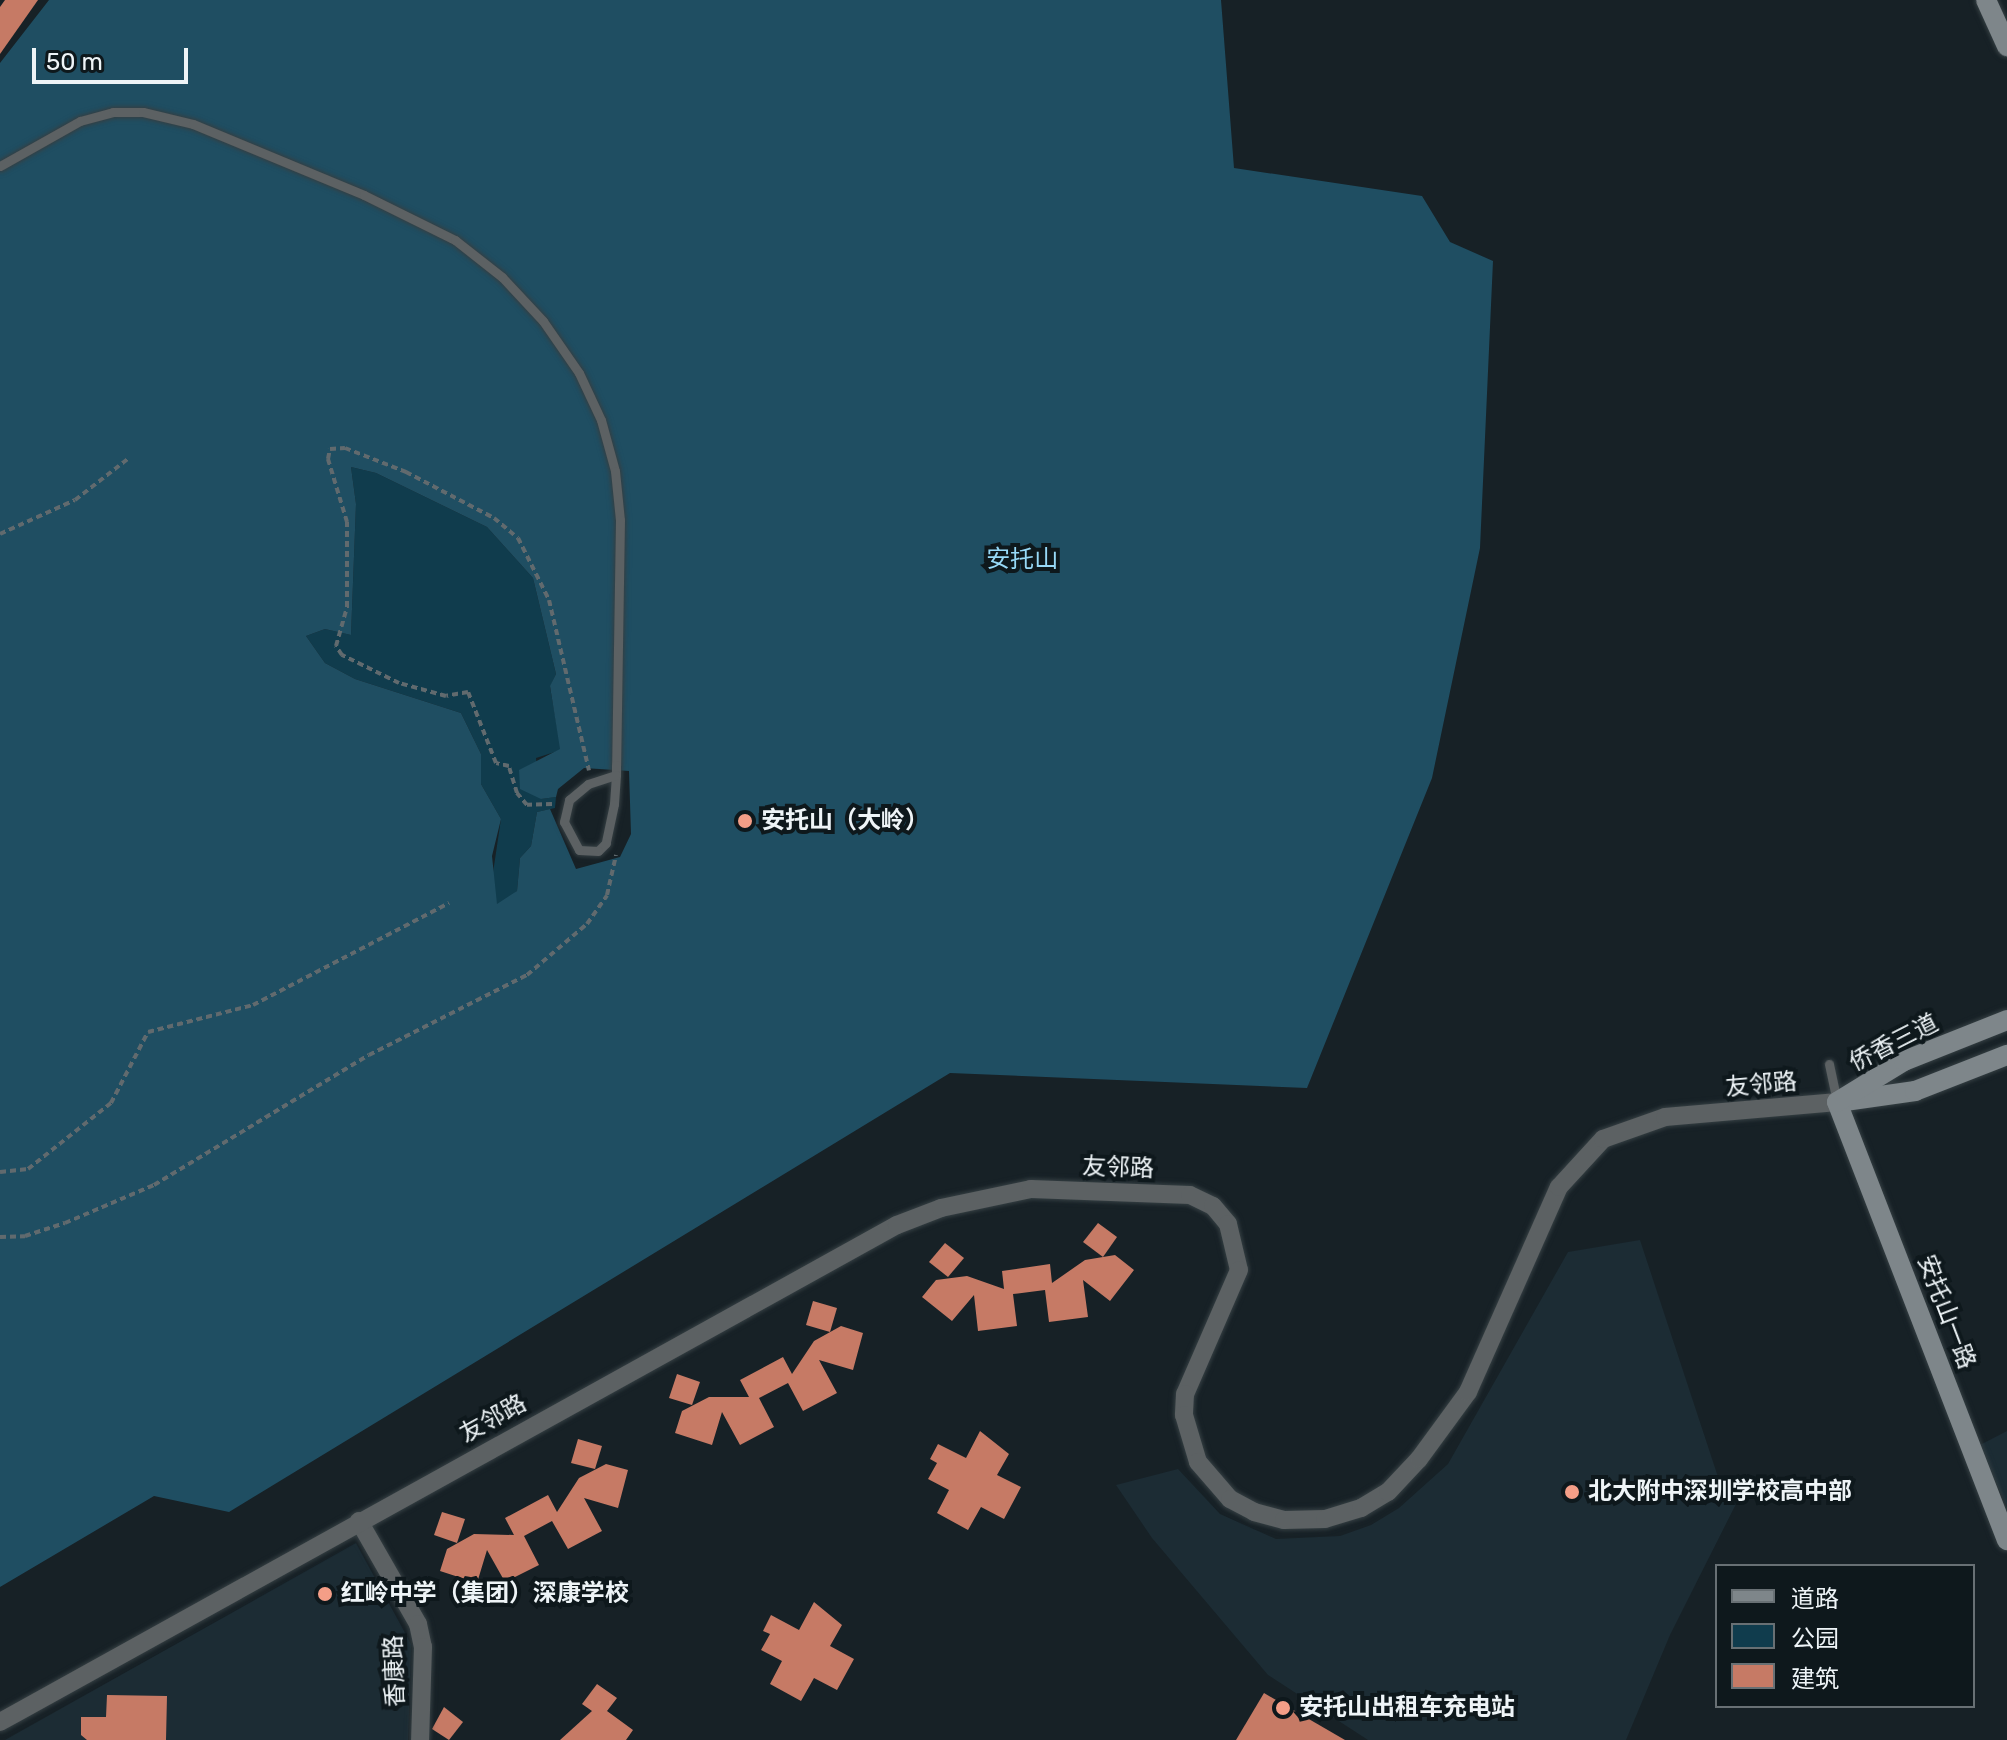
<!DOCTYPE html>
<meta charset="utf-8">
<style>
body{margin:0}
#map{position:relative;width:2007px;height:1740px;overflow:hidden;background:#172126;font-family:Rubik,"Noto Sans SC",sans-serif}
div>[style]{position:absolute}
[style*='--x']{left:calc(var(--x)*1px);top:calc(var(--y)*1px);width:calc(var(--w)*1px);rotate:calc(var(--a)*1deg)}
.built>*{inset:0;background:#1c2c34}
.green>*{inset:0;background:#103c4d}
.forest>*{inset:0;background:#1f4e62}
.building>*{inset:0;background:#c67a65}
.path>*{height:4px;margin-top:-2px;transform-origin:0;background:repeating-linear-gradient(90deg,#616a6e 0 6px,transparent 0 10px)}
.roads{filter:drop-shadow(0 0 2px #353f43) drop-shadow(0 0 2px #353f43)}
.lane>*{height:9px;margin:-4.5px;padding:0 4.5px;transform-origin:4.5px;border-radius:4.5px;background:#5c6163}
.street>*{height:18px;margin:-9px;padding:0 9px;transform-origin:9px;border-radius:9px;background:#5c6163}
.secondary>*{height:20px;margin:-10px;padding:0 10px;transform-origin:10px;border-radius:10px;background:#7e868a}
.dots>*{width:22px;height:22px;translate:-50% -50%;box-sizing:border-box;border:4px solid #0e181c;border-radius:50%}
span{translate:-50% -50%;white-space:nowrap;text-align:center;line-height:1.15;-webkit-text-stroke:8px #0e181c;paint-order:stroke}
.park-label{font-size:24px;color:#97d9f7}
.poi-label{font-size:24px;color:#eef4f7;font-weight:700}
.left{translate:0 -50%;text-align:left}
.street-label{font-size:24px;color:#eef4f7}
.legend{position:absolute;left:1715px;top:1564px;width:260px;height:144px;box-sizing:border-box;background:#0e181c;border:2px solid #687074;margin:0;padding:10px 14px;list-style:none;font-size:24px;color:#eef4f7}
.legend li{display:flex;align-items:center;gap:16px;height:40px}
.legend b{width:40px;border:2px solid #687074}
.scale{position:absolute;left:32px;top:48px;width:156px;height:36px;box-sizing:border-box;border:4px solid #eef4f7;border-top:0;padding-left:10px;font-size:24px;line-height:28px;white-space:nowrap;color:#eef4f7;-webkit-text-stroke:6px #0e181c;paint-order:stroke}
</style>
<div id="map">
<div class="built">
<div style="clip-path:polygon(1640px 1240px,1722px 1489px,1737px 1502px,1670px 1635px,1626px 1740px,1368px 1740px,1268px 1675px,1152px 1538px,1116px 1485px,1178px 1469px,1220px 1514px,1276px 1539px,1340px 1536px,1371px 1525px,1399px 1508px,1448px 1464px,1568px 1252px)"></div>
<div style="clip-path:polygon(2007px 1431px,2007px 1506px,1978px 1446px)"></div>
<div style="clip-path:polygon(356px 1543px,411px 1644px,408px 1740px,5px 1740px)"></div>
</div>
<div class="green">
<div style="clip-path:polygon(351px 467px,376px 473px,487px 527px,533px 578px,556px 674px,550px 687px,561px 750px,536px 758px,541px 799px,556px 797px,555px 808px,537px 812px,531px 846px,520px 858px,517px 891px,505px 903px,497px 905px,491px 886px,501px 819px,481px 784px,481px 754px,461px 713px,355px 679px,325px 663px,306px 636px,325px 629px,351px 635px,356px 504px)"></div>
</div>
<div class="forest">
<div style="clip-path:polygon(evenodd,49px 0,1221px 0,1234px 168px,1422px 196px,1450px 242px,1493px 261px,1480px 548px,1432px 778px,1307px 1088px,950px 1073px,229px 1512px,154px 1496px,0 1587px,0 63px,49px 0,351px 467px,376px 473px,487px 527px,533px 578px,556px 674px,550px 686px,560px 749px,519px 770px,520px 789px,541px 799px,556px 797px,558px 789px,584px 768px,629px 771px,631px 834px,620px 857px,576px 869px,550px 809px,537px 812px,531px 846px,520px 858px,517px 891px,497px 904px,492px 856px,501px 819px,481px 784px,481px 754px,461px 713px,355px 679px,325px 663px,306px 636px,325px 629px,351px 635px,356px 504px,351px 467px)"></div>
</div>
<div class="building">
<div style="clip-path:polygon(5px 0,38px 0,0 54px,0 7px)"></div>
<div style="clip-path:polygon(1098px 1223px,1117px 1237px,1103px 1257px,1083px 1242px)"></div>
<div style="clip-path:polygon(945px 1243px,964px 1258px,948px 1277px,929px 1262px)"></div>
<div style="clip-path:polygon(1115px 1255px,1134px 1270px,1110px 1301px,1083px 1280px,1088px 1317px,1049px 1322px,1045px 1290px,1013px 1294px,1017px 1326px,978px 1331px,974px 1295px,952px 1321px,922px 1297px,936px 1280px,967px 1276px,1004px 1289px,1002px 1271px,1050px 1264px,1052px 1283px,1085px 1260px)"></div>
<div style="clip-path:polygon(813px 1301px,837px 1308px,830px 1332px,806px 1325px)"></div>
<div style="clip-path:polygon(841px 1326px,863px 1333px,853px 1370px,819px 1360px,837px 1393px,803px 1411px,788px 1383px,759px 1398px,774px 1427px,740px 1445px,722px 1412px,712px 1445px,675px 1433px,682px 1411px,709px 1397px,749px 1397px,740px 1380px,783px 1357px,792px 1374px,814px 1341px)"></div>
<div style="clip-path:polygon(677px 1374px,700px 1382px,692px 1405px,669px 1398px)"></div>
<div style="clip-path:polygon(980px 1431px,1009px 1454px,997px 1475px,1021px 1487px,1004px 1519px,981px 1507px,968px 1530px,937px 1513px,949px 1490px,928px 1479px,937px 1463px,930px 1459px,938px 1444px,966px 1458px)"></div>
<div style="clip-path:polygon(578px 1439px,602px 1446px,595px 1469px,571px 1463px)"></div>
<div style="clip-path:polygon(606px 1464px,628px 1470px,618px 1508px,584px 1498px,602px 1531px,568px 1549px,552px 1521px,524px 1536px,539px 1565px,505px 1582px,487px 1550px,477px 1583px,440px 1571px,447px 1549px,474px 1534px,514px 1535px,505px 1518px,548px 1495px,557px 1512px,579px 1478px)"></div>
<div style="clip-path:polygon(442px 1512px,465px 1519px,457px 1543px,434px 1535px)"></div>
<div style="clip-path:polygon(814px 1602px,842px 1625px,830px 1646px,854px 1659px,837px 1690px,814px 1678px,801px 1701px,770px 1684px,782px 1661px,761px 1650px,770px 1634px,763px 1631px,771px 1615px,799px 1630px)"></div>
<div style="clip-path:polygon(597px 1684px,617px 1698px,607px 1711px,633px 1730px,626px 1740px,560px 1740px,592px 1711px,582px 1704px)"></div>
<div style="clip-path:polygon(1264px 1693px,1345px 1740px,1236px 1740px)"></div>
<div style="clip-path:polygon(107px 1695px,167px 1696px,166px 1740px,87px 1740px,81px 1735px,81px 1717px,106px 1717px)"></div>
<div style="clip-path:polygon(444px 1707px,463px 1722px,449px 1740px,432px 1729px)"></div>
</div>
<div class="path">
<div style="--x:0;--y:534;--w:82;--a:-24.4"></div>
<div style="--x:75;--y:500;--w:68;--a:-37.9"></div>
<div style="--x:552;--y:804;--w:25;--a:178"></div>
<div style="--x:527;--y:805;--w:16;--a:-130"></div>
<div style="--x:517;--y:793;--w:28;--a:-107"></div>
<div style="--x:509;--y:766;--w:13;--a:-167"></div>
<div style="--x:496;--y:763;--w:76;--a:-111.5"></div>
<div style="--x:468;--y:692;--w:22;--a:170"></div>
<div style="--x:446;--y:696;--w:49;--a:-164.5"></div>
<div style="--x:399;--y:683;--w:64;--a:-153.8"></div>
<div style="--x:342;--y:655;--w:11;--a:-124"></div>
<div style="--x:336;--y:646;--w:41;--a:-74.2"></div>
<div style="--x:347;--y:607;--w:85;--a:-90"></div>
<div style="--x:347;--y:522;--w:66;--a:-106.8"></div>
<div style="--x:328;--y:459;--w:10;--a:-79"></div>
<div style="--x:330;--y:449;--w:15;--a:-4"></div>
<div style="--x:345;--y:448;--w:66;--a:21.5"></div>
<div style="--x:406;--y:472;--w:99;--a:27.6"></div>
<div style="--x:494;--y:518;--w:31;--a:40"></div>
<div style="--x:518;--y:538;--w:69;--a:63.4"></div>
<div style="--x:549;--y:600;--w:175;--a:76.8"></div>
<div style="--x:0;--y:1172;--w:28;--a:-6"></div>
<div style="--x:28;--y:1169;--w:106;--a:-38.5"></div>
<div style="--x:111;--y:1103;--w:80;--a:-62.5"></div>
<div style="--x:148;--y:1032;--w:108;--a:-14.4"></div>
<div style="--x:253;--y:1005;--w:221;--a:-27.5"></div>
<div style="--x:0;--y:1237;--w:25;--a:-2"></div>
<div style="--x:25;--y:1236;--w:42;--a:-18"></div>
<div style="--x:65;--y:1223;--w:97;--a:-23.1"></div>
<div style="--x:154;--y:1185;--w:251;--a:-31.2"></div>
<div style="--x:369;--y:1055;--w:177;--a:-26.9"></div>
<div style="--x:527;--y:975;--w:79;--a:-40.4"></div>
<div style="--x:587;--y:924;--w:35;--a:-55"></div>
<div style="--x:607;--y:895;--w:41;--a:-77.3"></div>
</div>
<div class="roads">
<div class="lane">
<div style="--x:0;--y:166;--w:92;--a:-29.4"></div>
<div style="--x:80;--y:121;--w:34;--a:-15"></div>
<div style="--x:113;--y:112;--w:30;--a:0"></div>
<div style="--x:143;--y:112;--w:51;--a:13.5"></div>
<div style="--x:193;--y:124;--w:185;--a:22.5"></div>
<div style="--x:364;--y:195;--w:102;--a:26.3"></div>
<div style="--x:455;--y:240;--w:60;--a:38.2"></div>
<div style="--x:502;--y:277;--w:60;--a:47"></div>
<div style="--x:543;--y:321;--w:63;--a:55.3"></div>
<div style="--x:579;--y:373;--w:52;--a:64.9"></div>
<div style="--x:601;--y:420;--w:53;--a:74.6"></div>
<div style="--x:615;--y:471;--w:49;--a:84.2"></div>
<div style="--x:620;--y:520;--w:245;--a:90.9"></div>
<div style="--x:616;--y:765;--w:10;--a:90"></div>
<div style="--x:616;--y:775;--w:29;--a:94"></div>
<div style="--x:614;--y:804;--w:40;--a:102"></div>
<div style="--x:606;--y:843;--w:11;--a:135"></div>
<div style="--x:598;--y:851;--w:19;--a:-177"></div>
<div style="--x:579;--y:850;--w:32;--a:-118"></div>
<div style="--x:564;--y:822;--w:23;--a:-77"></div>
<div style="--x:569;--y:800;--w:25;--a:-40"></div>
<div style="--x:588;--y:784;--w:29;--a:-18"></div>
<div style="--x:1829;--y:1064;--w:39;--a:78"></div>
</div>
<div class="street">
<div style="--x:359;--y:1521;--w:119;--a:60.2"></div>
<div style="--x:418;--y:1624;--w:24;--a:78"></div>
<div style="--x:423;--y:1647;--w:93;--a:91.8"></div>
<div style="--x:0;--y:1722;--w:1025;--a:-28.99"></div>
<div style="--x:897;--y:1225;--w:47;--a:-21.1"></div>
<div style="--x:941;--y:1208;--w:92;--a:-11.9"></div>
<div style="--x:1031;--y:1189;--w:159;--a:2.2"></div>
<div style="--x:1190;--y:1195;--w:25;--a:26"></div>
<div style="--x:1213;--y:1206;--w:23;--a:50"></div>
<div style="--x:1228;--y:1224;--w:47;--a:76.6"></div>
<div style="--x:1239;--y:1270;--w:135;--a:113.5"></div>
<div style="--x:1185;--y:1394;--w:21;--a:93"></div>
<div style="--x:1184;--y:1415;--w:49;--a:73.4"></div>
<div style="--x:1198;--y:1462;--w:49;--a:49.1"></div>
<div style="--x:1230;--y:1499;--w:27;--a:28"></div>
<div style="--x:1254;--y:1512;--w:31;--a:15"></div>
<div style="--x:1284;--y:1520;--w:41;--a:-1.4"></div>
<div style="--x:1325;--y:1519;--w:38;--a:-17"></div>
<div style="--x:1361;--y:1508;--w:31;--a:-31"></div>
<div style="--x:1388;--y:1492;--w:45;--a:-46.8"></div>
<div style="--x:1419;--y:1459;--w:83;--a:-53.8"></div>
<div style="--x:1468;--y:1392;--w:224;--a:-66.1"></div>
<div style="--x:1559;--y:1187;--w:65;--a:-47.5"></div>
<div style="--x:1603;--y:1139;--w:66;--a:-19.5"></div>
<div style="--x:1665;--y:1117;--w:173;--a:-5"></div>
</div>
<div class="secondary">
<div style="--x:1986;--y:0;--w:51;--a:65.5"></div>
<div style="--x:1845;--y:1101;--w:71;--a:-8.1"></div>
<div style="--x:1915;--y:1091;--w:99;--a:-21.4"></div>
<div style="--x:1837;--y:1102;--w:470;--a:68.8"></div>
<div style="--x:1837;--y:1102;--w:79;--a:-31.5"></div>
<div style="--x:1904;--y:1061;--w:111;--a:-21.7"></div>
</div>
</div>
<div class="dots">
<div style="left:745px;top:821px;background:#f49e87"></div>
<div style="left:1572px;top:1492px;background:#f49e87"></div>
<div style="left:325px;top:1594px;background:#f49e87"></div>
<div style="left:1283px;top:1708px;background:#f49e87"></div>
</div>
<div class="park-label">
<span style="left:1022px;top:560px">安托山</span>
</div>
<div class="poi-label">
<span class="left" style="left:761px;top:821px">安托山（大岭）</span>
<span class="left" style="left:1588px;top:1492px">北大附中深圳学校高中部</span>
<span class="left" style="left:341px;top:1594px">红岭中学（集团）深康学校</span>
<span class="left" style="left:1299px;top:1708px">安托山出租车充电站</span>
</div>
<div class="street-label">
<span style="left:1894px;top:1043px;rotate:-27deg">侨香三道</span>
<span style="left:1761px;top:1085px;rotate:-5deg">友邻路</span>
<span style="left:1118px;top:1168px;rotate:2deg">友邻路</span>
<span style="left:1946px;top:1312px;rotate:69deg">安托山一路</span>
<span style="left:493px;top:1419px;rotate:-29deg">友邻路</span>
<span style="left:395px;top:1671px;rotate:-92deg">香康路</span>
</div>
<ul class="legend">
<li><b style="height:10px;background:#7e868a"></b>道路</li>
<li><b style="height:22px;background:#103c4d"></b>公园</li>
<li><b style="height:22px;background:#c67a65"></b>建筑</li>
</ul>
<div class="scale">50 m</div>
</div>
